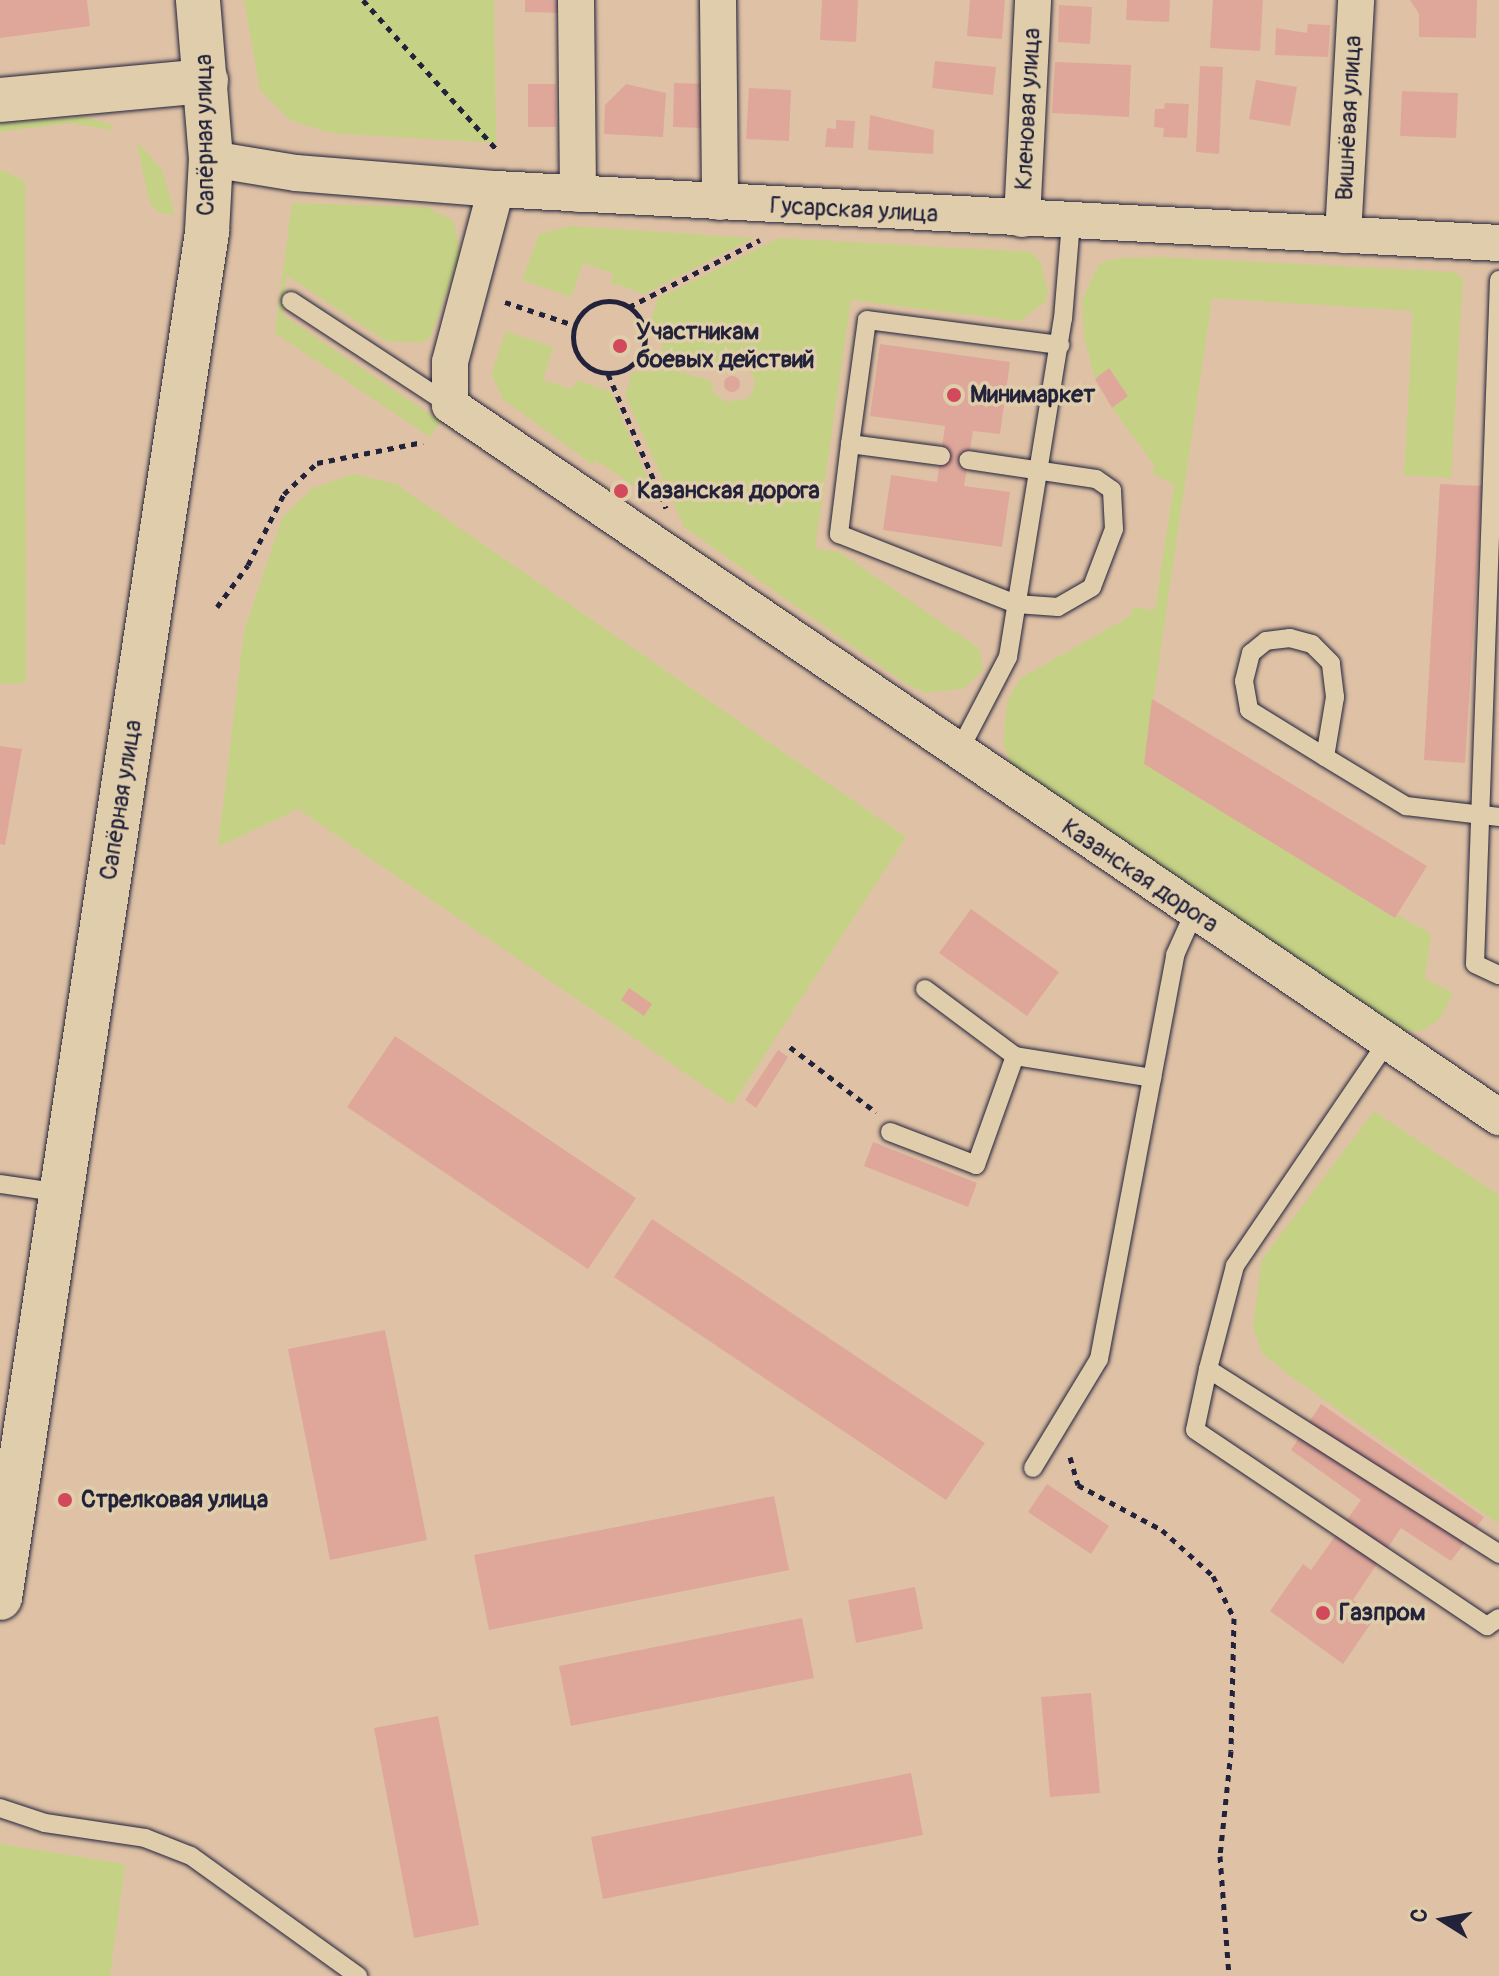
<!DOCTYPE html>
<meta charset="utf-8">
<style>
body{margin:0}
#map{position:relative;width:1499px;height:1976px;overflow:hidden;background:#dfc2a6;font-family:Pangolin,sans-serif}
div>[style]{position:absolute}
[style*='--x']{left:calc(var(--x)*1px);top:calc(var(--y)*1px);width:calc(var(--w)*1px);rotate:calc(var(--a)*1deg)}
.green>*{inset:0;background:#c5d185}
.building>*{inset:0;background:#dfa79a}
.round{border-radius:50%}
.path>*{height:5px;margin-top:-2.5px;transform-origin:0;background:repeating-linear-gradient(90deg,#22223b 0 6px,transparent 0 12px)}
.path>.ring{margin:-2.5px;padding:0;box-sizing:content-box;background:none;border:5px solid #22223b;border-radius:50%}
.roads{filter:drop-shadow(0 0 2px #22223b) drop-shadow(0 0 2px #22223b)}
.service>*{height:18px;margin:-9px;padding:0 9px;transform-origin:9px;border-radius:9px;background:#dfcdab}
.minor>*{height:36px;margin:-18px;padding:0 18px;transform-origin:18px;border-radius:18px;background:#dfcdab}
.tertiary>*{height:44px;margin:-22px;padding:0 22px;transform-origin:22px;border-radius:22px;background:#dfcdab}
.dots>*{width:22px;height:22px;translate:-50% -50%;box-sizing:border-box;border:4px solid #dfcdab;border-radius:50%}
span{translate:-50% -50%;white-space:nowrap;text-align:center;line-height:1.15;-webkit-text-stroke:7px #dfcdab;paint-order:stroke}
.street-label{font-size:24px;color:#22223b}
.poi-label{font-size:24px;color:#22223b;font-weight:700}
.left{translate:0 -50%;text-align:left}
.north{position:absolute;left:1403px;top:1880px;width:80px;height:80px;-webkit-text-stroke:6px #dfcdab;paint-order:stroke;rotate:281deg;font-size:22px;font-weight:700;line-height:32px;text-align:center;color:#22223b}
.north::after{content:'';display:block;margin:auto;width:28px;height:36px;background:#22223b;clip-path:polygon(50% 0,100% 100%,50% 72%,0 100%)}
</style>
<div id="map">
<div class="green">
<div style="clip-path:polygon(244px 0,494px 0,496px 143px,330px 133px,290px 120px,260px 90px)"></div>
<div style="clip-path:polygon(85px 117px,113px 125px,110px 130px,70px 123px,0 132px,0 123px)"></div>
<div style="clip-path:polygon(136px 140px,162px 170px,175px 215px,159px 213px,150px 204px)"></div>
<div style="clip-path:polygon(0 169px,25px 181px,26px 683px,0 684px)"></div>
<div style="clip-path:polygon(292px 203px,426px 207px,454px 221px,460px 254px,431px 336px,422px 343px,386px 341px,286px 275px,283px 315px,440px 421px,430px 437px,275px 333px)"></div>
<div style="clip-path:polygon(569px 226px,754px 238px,644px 294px,610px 282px,613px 273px,583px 263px,571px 297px,522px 280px,539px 234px)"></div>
<div style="clip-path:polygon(780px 238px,1032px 252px,1041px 264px,1048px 291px,1045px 302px,1019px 321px,851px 300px,815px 548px,840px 552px,980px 649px,983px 670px,963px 689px,926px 693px,906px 684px,684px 527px,625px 395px,632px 372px,650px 372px,660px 366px,711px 381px,714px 393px,726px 402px,749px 398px,756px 384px,748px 364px,726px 360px,714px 370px,663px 355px,662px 342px,649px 327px,658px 298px)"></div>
<div style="clip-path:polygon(1161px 257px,1453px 272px,1463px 278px,1451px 478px,1404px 475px,1413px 311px,1212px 298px,1144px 764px,1395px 918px,1398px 915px,1431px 934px,1425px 979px,1453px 993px,1439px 1020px,1421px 1031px,1400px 1031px,1013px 769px,1003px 744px,1007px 701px,1021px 678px,1132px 615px,1132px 607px,1155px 610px,1174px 485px,1153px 474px,1154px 465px,1112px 408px,1128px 396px,1110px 369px,1095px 379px,1084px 337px,1082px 300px,1099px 264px,1118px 258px)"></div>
<div style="clip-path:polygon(506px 331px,553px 347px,543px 380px,572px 389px,576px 380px,611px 392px,657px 502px,596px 460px,593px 465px,503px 399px,491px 374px)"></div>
<div style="clip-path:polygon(354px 474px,396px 484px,906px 837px,732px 1105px,298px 809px,218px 847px,244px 631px,283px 516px,313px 488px)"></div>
<div style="clip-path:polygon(1374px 1111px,1499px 1195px,1499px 1524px,1292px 1377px,1263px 1354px,1253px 1328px,1261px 1261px)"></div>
<div style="clip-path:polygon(0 1844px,125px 1864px,110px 1976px,0 1976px)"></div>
</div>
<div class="building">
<div style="clip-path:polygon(0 0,87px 0,90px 26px,0 38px)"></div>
<div style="clip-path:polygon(525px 0,568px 0,568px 13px,525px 12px)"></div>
<div style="clip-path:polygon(822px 0,858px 0,856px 42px,820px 40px)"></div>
<div style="clip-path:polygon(970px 0,1005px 0,1002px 39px,967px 36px)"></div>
<div style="clip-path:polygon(1127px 0,1170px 0,1169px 22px,1126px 20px)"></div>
<div style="clip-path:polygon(1213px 0,1263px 0,1260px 51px,1210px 48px)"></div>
<div style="clip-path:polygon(1410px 0,1477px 0,1476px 38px,1419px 37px,1419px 14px)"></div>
<div style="clip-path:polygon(1059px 5px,1092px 7px,1090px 44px,1058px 42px)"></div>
<div style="clip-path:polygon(1308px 24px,1330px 25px,1328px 57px,1275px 55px,1276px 28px,1307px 33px)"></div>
<div style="clip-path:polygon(935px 61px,996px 67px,993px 95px,932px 88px)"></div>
<div style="clip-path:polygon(1055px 62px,1131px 65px,1129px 117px,1052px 113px)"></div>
<div style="clip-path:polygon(1200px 66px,1223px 67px,1219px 154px,1196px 152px)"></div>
<div style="clip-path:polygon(1256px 80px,1297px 87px,1290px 126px,1249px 119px)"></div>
<div style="clip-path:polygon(674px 83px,707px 84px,705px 128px,673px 127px)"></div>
<div style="clip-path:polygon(528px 84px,556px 84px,556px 127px,528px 127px)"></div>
<div style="clip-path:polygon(626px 84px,666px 93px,663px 137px,604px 134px,605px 105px)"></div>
<div style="clip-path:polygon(749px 88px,791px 90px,789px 141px,746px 139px)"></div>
<div style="clip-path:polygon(1402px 91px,1458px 93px,1456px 138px,1400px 136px)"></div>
<div style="clip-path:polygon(1165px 103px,1189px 104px,1187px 138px,1163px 137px,1164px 128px,1154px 127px,1155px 109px,1164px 109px)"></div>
<div style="clip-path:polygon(870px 115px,934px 130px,933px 154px,868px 150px)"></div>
<div style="clip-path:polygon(836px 120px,855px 121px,853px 148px,825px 147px,827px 128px,836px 129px)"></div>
<div style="clip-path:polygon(880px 344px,1010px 362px,1000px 434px,973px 431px,964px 486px,1010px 492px,1002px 547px,883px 530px,891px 475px,937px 482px,945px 426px,870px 416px)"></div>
<div style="clip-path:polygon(1109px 368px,1128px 396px,1112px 408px,1095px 379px)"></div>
<div class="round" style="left:724px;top:376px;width:16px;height:16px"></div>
<div style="clip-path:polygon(1440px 484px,1482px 486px,1465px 763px,1424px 760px)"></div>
<div style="clip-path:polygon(1152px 699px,1427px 866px,1395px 918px,1144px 764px)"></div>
<div style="clip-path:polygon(0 746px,22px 749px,5px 845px,0 844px)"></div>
<div style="clip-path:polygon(971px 909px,1059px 972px,1027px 1016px,939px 953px)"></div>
<div style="clip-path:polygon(629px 988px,652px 1004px,644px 1016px,621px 1000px)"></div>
<div style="clip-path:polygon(395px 1036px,636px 1198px,588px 1269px,347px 1107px)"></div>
<div style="clip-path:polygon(778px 1050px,788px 1057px,756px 1108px,745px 1100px)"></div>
<div style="clip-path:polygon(873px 1142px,977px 1183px,968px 1207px,864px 1166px)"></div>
<div style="clip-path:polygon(652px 1219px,985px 1443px,946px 1500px,614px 1277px)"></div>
<div style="clip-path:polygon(385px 1330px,427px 1540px,330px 1560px,288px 1349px)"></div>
<div style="clip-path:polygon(1321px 1404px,1484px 1517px,1451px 1561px,1401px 1528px,1353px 1600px,1376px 1616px,1343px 1664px,1270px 1611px,1303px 1564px,1311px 1570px,1361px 1500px,1291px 1450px)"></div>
<div style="clip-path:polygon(1047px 1484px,1109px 1526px,1091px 1554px,1028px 1512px)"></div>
<div style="clip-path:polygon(774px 1496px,789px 1570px,489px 1630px,474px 1555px)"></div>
<div style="clip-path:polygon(915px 1587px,923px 1629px,856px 1643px,848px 1600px)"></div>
<div style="clip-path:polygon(802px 1618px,814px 1678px,571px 1726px,559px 1666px)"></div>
<div style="clip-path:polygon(1091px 1693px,1100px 1793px,1050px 1797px,1041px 1697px)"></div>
<div style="clip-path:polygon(438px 1716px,479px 1925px,414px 1938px,374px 1728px)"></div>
<div style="clip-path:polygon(911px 1773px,923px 1835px,603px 1899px,591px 1837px)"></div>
</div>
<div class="path">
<div style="--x:363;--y:0;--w:201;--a:48.2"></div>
<div class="ring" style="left:573px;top:301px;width:67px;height:67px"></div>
<div style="--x:505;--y:302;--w:73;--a:18.4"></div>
<div style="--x:629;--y:307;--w:147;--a:-27.1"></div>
<div style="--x:608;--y:374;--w:146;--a:66.6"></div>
<div style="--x:217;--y:607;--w:52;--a:-53.6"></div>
<div style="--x:248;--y:565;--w:80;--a:-63.1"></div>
<div style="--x:284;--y:494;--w:45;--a:-43.2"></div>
<div style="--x:317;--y:463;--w:108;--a:-11.2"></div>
<div style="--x:790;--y:1047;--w:108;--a:37.1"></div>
<div style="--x:1070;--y:1457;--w:29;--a:74"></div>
<div style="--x:1078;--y:1485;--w:95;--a:28.2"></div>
<div style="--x:1162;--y:1530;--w:69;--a:42"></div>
<div style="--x:1213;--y:1576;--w:47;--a:63.4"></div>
<div style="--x:1234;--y:1618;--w:133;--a:91.3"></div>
<div style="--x:1231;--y:1751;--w:106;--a:96"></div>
<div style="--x:1220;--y:1856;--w:120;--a:85.7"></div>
</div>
<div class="roads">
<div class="service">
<div style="--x:1499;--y:280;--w:684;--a:92.01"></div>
<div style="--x:1475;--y:964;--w:26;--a:25"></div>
<div style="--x:291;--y:301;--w:190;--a:33.2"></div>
<div style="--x:850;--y:444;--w:125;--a:-82.2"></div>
<div style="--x:867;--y:320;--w:195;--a:7.4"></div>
<div style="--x:941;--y:456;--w:92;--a:-172.5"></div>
<div style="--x:850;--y:444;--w:91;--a:97"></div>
<div style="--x:839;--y:534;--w:190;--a:21.6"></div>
<div style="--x:1016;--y:604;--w:42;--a:4.1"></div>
<div style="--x:1058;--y:607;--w:39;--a:-30"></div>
<div style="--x:1092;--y:587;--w:62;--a:-69.2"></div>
<div style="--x:1114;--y:529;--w:39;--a:-93"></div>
<div style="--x:1112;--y:490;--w:19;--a:-145"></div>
<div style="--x:1096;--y:479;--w:129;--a:-171.6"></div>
<div style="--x:958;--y:753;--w:108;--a:-62.5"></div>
<div style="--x:1008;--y:657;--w:342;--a:-80.8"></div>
<div style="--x:1063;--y:319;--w:98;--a:-85.3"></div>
<div style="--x:1325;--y:757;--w:61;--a:-80.5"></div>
<div style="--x:1335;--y:697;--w:34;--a:-97"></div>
<div style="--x:1331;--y:663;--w:27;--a:-135"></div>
<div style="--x:1312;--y:644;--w:23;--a:-165"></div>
<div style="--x:1290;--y:638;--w:24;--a:173"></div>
<div style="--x:1266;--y:641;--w:19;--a:141"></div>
<div style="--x:1251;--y:653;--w:29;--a:104"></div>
<div style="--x:1244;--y:681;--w:29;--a:80"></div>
<div style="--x:1249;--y:710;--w:89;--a:31.7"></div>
<div style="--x:1325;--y:757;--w:95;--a:31.2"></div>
<div style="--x:1406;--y:806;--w:94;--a:6.7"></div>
<div style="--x:925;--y:989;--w:112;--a:36.7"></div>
<div style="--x:1015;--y:1056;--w:139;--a:9.1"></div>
<div style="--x:1387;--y:1042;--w:271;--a:124.2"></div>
<div style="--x:1235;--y:1266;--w:106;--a:104.7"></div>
<div style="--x:1208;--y:1369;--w:345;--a:32.4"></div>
<div style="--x:890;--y:1132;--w:92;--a:21"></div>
<div style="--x:976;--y:1165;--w:116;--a:-70.3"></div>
<div style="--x:0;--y:1184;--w:63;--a:8.3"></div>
<div style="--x:1208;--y:1369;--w:62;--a:102"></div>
<div style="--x:1195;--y:1430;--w:352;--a:33.9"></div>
<div style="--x:1487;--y:1626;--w:14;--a:-34"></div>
<div style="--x:1033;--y:1468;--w:127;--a:-58.8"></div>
<div style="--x:1099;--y:1359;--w:411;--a:-79.3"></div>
<div style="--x:1175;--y:955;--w:46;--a:-65.7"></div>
<div style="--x:0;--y:1808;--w:47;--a:18.4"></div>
<div style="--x:45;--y:1823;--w:101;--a:8.5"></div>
<div style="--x:145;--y:1838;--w:49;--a:21.4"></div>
<div style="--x:191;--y:1856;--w:206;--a:35.7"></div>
</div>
<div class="minor">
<div style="--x:576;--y:0;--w:194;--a:89.4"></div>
<div style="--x:718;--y:0;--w:202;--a:89.4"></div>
<div style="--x:211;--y:159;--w:86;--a:9.4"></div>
<div style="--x:296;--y:173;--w:201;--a:4.6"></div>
<div style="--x:496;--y:189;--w:1004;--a:3.08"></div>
<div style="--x:496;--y:189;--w:179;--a:104.9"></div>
<div style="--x:450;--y:362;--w:43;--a:90"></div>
<div style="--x:450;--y:405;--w:1268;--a:34.17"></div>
<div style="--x:1022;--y:219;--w:219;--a:-87.1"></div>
<div style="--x:1343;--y:235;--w:235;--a:-86.8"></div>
</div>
<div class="tertiary">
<div style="--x:0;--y:100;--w:207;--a:-5.3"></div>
<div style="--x:0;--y:1598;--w:1382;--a:-81.38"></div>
<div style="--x:207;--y:232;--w:73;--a:-86.9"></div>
<div style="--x:211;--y:159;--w:160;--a:-94.7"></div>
</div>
</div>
<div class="dots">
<div style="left:620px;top:346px;background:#d1495b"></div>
<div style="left:954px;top:395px;background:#d1495b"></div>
<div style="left:621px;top:491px;background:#d1495b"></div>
<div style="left:65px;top:1500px;background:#d1495b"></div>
<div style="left:1323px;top:1613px;background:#d1495b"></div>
</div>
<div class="street-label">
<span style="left:1028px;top:109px;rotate:-87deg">Кленовая улица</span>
<span style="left:1349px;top:118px;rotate:-87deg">Вишнёвая улица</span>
<span style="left:205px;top:135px;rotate:-91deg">Сапёрная улица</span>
<span style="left:854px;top:210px;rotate:3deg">Гусарская улица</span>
<span style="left:121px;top:800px;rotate:-81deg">Сапёрная улица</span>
<span style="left:1140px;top:876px;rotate:34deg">Казанская дорога</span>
</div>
<div class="poi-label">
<span class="left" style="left:636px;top:346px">Участникам<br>боевых действий</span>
<span class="left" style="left:970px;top:395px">Минимаркет</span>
<span class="left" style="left:637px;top:491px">Казанская дорога</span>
<span class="left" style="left:81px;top:1500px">Стрелковая улица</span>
<span class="left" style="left:1339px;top:1613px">Газпром</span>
</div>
<div class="north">С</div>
</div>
